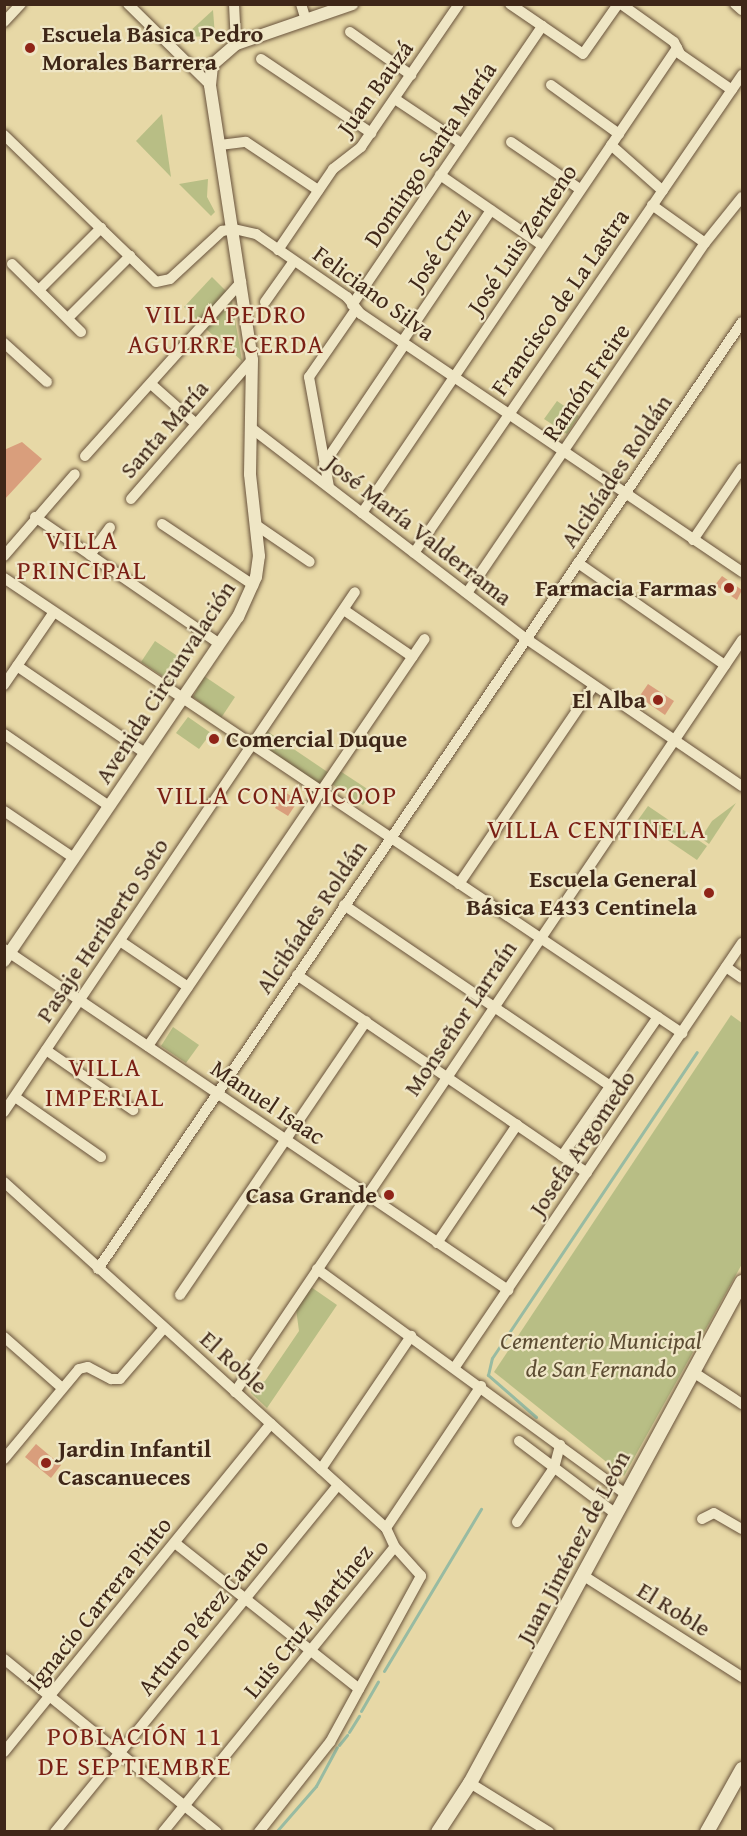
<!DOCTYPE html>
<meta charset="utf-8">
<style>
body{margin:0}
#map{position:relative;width:747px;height:1836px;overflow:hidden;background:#e7d8a6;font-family:"Gentium Book Plus",serif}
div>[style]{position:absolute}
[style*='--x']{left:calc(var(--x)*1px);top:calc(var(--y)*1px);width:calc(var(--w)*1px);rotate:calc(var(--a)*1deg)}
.green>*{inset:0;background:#b8be85}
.stream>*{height:3px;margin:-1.5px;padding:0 1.5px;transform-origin:1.5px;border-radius:1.5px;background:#98bba2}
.building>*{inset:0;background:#d99e7c}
.roads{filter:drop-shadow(0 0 2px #69533c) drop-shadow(0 0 2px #69533c)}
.minor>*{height:10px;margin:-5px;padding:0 5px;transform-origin:5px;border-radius:5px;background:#efe6c5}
.tertiary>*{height:12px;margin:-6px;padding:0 6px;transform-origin:6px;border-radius:6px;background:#efe6c5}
.secondary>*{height:14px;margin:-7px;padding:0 7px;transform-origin:7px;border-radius:7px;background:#efe6c5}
.dots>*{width:16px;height:16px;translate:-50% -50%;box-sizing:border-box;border:3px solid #efe6c5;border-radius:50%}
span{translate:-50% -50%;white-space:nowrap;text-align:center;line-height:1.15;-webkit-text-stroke:4.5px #efe6c5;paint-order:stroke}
.poi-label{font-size:24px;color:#3f2718;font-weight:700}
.left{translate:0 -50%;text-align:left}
.right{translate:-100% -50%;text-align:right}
.street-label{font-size:24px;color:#3f2718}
.park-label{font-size:24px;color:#5d4d33;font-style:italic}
.neighbourhood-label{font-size:26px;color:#7a1f14;letter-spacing:1.5px}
.frame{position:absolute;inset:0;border:6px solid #3f2718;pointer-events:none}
</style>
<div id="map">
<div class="green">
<div style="clip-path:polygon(213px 10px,215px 36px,184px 37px,188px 33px)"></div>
<div style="clip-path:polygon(162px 114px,171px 177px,136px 141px)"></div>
<div style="clip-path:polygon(208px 179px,207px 197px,215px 212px,211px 216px,179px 184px)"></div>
<div style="clip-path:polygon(212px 277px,227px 292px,199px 322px,184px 307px)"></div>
<div style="clip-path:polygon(232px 301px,242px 361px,206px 329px)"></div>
<div style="clip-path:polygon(557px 401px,579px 416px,567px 434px,544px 419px)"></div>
<div style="clip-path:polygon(155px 641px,188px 663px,174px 684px,141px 662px)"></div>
<div style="clip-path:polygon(204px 676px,235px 697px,221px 718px,193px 697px)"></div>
<div style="clip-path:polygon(188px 717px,211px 733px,199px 749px,176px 733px)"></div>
<div style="clip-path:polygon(267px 731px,329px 773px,323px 781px,317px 784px,262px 747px)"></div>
<div style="clip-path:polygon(340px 771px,372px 792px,363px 805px,332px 784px)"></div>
<div style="clip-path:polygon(736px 803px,709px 844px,701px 838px,712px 821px)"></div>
<div style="clip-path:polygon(648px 806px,707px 846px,697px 860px,638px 820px)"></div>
<div style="clip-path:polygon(731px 1015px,742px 1023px,742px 1264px,624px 1476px,494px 1372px)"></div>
<div style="clip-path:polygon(173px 1027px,199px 1045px,186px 1063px,161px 1046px)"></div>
<div style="clip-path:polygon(311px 1287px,337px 1305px,267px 1408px,251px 1393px,252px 1385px,265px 1381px,299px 1331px,296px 1309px)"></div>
</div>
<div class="stream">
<div style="--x:536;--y:1417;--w:64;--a:-138.8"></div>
<div style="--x:488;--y:1375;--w:17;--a:-77"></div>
<div style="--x:492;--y:1358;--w:368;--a:-56.2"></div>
<div style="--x:384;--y:1671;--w:189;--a:-59.1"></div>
<div style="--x:361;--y:1711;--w:34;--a:-60"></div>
<div style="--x:349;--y:1732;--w:19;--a:-58"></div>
<div style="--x:339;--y:1745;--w:13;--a:-51"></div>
<div style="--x:276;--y:1832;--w:61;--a:-49"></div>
<div style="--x:316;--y:1786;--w:44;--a:-61.7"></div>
</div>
<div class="building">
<div style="clip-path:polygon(22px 442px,42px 459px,4px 500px,4px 450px)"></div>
<div style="clip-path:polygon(722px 576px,742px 590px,737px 600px,715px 585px)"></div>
<div style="clip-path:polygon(648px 684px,674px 701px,665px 715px,639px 697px)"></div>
<div style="clip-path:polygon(285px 792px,298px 801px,288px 816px,275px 808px)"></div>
<div style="clip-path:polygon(36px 1444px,61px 1465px,51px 1478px,25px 1457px)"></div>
</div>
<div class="roads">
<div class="minor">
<div style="--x:128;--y:4;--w:115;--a:44.6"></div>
<div style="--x:234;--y:4;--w:40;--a:87.1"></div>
<div style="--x:301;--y:4;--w:17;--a:73"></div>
<div style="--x:510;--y:4;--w:88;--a:34.4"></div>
<div style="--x:583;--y:54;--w:61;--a:-55"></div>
<div style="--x:621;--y:4;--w:65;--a:35.6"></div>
<div style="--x:674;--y:42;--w:13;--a:63"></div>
<div style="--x:680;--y:54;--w:63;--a:34.7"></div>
<div style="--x:735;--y:4;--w:9;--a:41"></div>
<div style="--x:4;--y:22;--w:25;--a:-47"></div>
<div style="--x:350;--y:32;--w:75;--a:35.2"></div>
<div style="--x:261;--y:59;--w:133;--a:33.9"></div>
<div style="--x:551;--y:85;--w:84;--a:35.8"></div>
<div style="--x:395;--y:99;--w:79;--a:33.7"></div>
<div style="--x:4;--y:135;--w:211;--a:44"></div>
<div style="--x:156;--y:282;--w:14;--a:-12"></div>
<div style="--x:170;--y:279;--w:71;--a:-42.7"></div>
<div style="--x:222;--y:231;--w:12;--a:-9"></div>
<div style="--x:234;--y:229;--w:23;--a:13"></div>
<div style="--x:256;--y:234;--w:111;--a:34.7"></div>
<div style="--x:347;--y:297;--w:22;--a:51"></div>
<div style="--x:361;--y:314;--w:460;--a:34.1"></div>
<div style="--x:511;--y:142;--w:83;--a:34.3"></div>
<div style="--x:220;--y:145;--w:26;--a:-7"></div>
<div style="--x:246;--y:142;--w:87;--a:33.7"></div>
<div style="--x:611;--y:145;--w:69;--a:41.5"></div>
<div style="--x:440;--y:175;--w:124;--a:34.5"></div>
<div style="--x:652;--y:205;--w:65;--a:35.6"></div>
<div style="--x:278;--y:250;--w:98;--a:-55.8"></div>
<div style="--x:333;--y:169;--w:36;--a:-38"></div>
<div style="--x:361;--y:147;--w:173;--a:-55.6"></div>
<div style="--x:12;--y:264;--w:97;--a:44.6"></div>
<div style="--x:39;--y:290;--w:88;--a:-45"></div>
<div style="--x:265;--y:302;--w:50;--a:-54.7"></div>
<div style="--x:352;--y:305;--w:338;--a:-55.7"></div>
<div style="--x:68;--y:318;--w:88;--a:-45"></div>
<div style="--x:402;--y:342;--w:159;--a:-56"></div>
<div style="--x:4;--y:343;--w:58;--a:42.2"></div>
<div style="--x:151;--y:384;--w:60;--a:41.6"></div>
<div style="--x:250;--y:427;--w:347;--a:37.5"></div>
<div style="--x:525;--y:638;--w:263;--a:34.3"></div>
<div style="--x:85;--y:456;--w:234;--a:-48.1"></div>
<div style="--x:324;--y:464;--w:145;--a:-56"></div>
<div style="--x:329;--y:487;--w:112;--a:-100.3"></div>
<div style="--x:309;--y:377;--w:83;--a:-55.3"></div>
<div style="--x:131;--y:499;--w:184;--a:-49"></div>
<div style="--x:362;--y:513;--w:562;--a:-55.89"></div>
<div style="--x:35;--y:517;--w:224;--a:34.5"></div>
<div style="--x:162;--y:524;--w:110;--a:33.8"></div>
<div style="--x:256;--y:525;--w:65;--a:34.4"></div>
<div style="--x:693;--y:540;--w:87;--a:-55.8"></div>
<div style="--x:414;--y:553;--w:580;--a:-55.54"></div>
<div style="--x:90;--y:555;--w:34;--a:-54"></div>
<div style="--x:4;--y:556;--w:108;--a:-49.1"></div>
<div style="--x:578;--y:563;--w:179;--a:34.8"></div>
<div style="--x:4;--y:578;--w:817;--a:33.87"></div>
<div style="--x:467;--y:593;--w:423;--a:-55.8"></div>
<div style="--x:705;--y:243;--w:59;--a:-51.2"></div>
<div style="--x:344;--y:610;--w:83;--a:34.3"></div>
<div style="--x:17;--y:666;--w:155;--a:34.2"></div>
<div style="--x:4;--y:685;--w:88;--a:-55.6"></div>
<div style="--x:4;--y:734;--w:127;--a:34.4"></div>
<div style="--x:4;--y:811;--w:84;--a:33.9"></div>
<div style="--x:459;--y:884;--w:240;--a:-55.8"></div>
<div style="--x:344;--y:905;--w:322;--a:34.2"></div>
<div style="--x:120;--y:941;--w:82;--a:34.1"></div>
<div style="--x:4;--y:949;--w:609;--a:34.08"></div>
<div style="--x:726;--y:967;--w:19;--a:35"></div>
<div style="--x:297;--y:975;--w:351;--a:34.3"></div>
<div style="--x:148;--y:1046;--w:492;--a:-55.8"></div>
<div style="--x:46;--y:1050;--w:106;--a:34.6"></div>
<div style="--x:15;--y:1097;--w:105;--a:34.9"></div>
<div style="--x:4;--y:1112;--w:627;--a:-55.98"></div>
<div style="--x:562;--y:1156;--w:169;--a:-55.4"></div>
<div style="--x:4;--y:1182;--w:515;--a:42.17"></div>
<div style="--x:386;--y:1528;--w:21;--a:65"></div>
<div style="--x:395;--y:1547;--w:39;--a:48"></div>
<div style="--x:421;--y:1576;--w:189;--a:118.7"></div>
<div style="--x:330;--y:1742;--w:115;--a:128.3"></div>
<div style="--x:437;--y:1243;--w:143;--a:-55.9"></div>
<div style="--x:98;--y:1269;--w:1145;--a:-55.78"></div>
<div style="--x:317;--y:1269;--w:384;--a:36.1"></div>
<div style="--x:180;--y:1295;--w:331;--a:-55.8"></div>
<div style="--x:4;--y:1337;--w:77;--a:41.3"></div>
<div style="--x:455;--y:1367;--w:512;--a:-55.91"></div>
<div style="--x:693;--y:1372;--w:59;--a:33.1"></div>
<div style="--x:235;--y:1392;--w:907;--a:-56.01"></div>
<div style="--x:519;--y:1441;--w:121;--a:37"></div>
<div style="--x:4;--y:1459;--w:117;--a:-50.2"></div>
<div style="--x:79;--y:1369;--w:9;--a:-13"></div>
<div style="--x:88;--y:1367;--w:26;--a:28"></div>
<div style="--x:111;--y:1379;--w:9;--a:0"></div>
<div style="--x:120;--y:1379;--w:67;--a:-49.2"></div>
<div style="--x:321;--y:1469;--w:161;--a:-55.9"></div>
<div style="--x:702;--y:1519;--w:13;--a:-27"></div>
<div style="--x:714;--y:1513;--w:32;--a:30"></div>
<div style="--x:517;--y:1522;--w:65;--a:-55.6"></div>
<div style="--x:554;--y:1468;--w:24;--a:-75"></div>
<div style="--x:386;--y:1528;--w:171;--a:-56.2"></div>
<div style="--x:175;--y:1543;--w:235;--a:38.4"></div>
<div style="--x:584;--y:1576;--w:188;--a:32.6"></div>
<div style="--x:4;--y:1659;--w:274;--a:39.1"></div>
<div style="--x:4;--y:1752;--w:423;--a:-50.9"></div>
<div style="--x:470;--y:1783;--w:93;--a:31.8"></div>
<div style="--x:55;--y:1832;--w:448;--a:-50.8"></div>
<div style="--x:163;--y:1832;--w:367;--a:-50.9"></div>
</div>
<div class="tertiary">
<div style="--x:4;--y:961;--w:416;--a:-55.8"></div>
<div style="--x:238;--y:617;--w:44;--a:-65.8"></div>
<div style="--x:256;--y:577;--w:21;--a:-82"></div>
<div style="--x:259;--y:556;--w:82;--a:-96.3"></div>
<div style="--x:250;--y:474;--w:114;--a:-89"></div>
<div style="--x:252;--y:360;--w:278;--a:-98.7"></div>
<div style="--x:210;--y:85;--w:20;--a:-84"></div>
<div style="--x:212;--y:65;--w:32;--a:-41"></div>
<div style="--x:236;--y:44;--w:123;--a:-19"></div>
</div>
<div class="secondary">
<div style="--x:438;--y:1832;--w:59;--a:-56.9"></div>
<div style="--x:470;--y:1783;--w:570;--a:-61.5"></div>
<div style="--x:707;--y:1832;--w:72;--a:-60.9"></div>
</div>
</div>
<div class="dots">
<div style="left:30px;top:48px;background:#8f2418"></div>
<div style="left:729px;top:588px;background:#8f2418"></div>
<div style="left:658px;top:700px;background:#8f2418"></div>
<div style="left:214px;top:739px;background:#8f2418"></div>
<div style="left:709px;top:893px;background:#8f2418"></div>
<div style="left:389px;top:1195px;background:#8f2418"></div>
<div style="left:46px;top:1463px;background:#8f2418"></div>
</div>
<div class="poi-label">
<span class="left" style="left:42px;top:48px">Escuela Básica Pedro<br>Morales Barrera</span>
<span class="right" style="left:717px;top:588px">Farmacia Farmas</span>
<span class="right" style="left:646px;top:700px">El Alba</span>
<span class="left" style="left:226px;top:739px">Comercial Duque</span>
<span class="right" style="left:697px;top:893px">Escuela General<br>Básica E433 Centinela</span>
<span class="right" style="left:377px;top:1195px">Casa Grande</span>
<span class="left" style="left:58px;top:1463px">Jardin Infantil<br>Cascanueces</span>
</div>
<div class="street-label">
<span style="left:375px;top:88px;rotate:-54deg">Juan Bauzá</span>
<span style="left:430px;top:154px;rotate:-56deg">Domingo Santa María</span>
<span style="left:522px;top:239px;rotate:-56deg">José Luis Zenteno</span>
<span style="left:439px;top:249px;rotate:-56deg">José Cruz</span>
<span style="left:374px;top:293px;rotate:36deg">Feliciano Silva</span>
<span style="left:560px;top:302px;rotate:-55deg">Francisco de La Lastra</span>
<span style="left:586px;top:382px;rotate:-56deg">Ramón Freire</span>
<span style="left:164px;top:429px;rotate:-49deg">Santa María</span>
<span style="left:616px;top:471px;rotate:-56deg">Alcibíades Roldán</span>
<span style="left:419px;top:530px;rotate:38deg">José María Valderrama</span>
<span style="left:165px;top:682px;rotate:-57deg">Avenida Circunvalación</span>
<span style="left:311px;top:917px;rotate:-56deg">Alcibíades Roldán</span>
<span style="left:102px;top:930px;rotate:-56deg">Pasaje Heriberto Soto</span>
<span style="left:460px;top:1018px;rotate:-56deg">Monseñor Larraín</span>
<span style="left:268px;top:1102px;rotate:34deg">Manuel Isaac</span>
<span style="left:582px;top:1143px;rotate:-56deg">Josefa Argomedo</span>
<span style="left:234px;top:1362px;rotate:42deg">El Roble</span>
<span style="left:573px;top:1547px;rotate:-62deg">Juan Jiménez de León</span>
<span style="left:99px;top:1603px;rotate:-51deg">Ignacio Carrera Pinto</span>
<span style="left:674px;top:1609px;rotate:32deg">El Roble</span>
<span style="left:203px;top:1617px;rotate:-51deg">Arturo Pérez Canto</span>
<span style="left:308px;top:1621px;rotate:-51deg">Luis Cruz Martínez</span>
</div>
<div class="park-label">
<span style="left:601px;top:1355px">Cementerio Municipal<br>de San Fernando</span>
</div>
<div class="neighbourhood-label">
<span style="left:226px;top:329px">VILLA PEDRO<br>AGUIRRE CERDA</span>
<span style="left:82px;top:555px">VILLA<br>PRINCIPAL</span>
<span style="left:277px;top:795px">VILLA CONAVICOOP</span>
<span style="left:597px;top:829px">VILLA CENTINELA</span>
<span style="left:105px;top:1082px">VILLA<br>IMPERIAL</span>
<span style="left:135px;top:1751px">POBLACIÓN 11<br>DE SEPTIEMBRE</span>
</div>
<div class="frame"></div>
</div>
